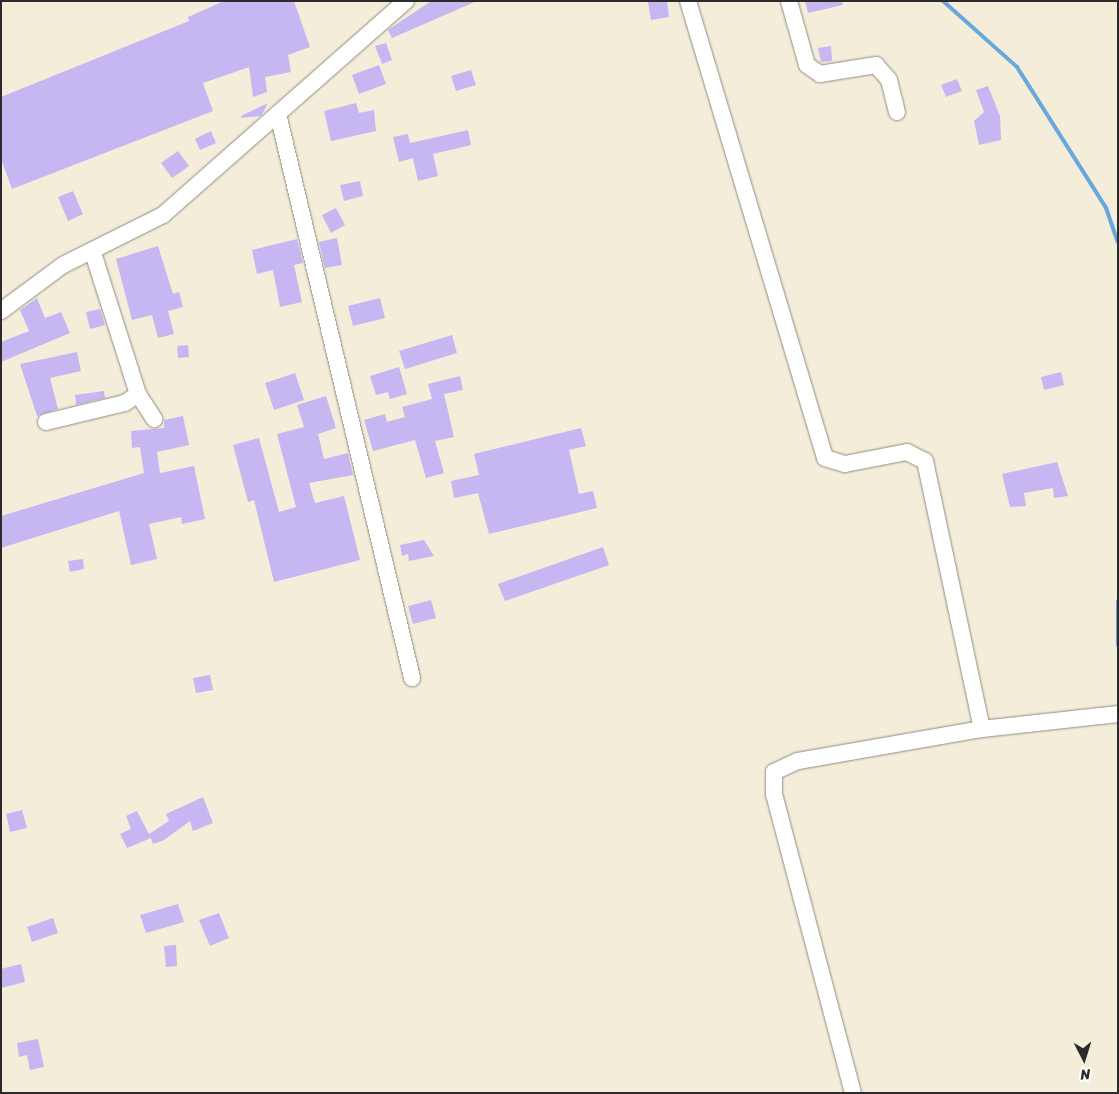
<!DOCTYPE html>
<style>
body{margin:0}
#map{position:relative;width:1119px;height:1094px;overflow:hidden;background:#f4edda;font-family:Sriracha,sans-serif}
div>[style]{position:absolute}
[style*='--x']{left:calc(var(--x)*1px);top:calc(var(--y)*1px);width:calc(var(--w)*1px);rotate:calc(var(--a)*1deg)}
.stream>*{height:4px;margin:-2px;padding:0 2px;transform-origin:2px;border-radius:2px;background:#69a8dc}
.building>*{inset:0;background:#c6b7f2}
.roads{filter:drop-shadow(0 0 1px #908c82) drop-shadow(0 0 1px #908c82)}
.minor>*{height:16px;margin:-8px;padding:0 8px;transform-origin:8px;border-radius:8px;background:#fff}
span{translate:-50% -50%;white-space:nowrap;text-align:center;line-height:1.15;-webkit-text-stroke:4.5px #fff;paint-order:stroke}
.frame{position:absolute;inset:0;border:2px solid #2b2b2b;pointer-events:none}
.north{position:absolute;left:1059px;top:1034px;width:50px;height:50px;-webkit-text-stroke:4px #fff;paint-order:stroke;rotate:175deg;font-size:14px;font-weight:700;line-height:20px;text-align:center;color:#2b2b2b}
.north::after{content:'';display:block;margin:auto;width:18px;height:22px;background:#2b2b2b;clip-path:polygon(50% 0,100% 100%,50% 72%,0 100%)}
</style>
<div id="map">
<div class="stream">
<div style="--x:943;--y:1;--w:99;--a:41.7"></div>
<div style="--x:1017;--y:67;--w:167;--a:57.7"></div>
<div style="--x:1106;--y:208;--w:36;--a:71"></div>
<div style="--x:1118;--y:601;--w:44;--a:90"></div>
</div>
<div class="building">
<div style="clip-path:polygon(224px 1px,294px 1px,310px 47px,288px 55px,291px 72px,265px 77px,267px 92px,253px 97px,249px 67px,203px 83px,213px 111px,12px 189px,1px 159px,1px 97px,189px 21px,188px 17px)"></div>
<div style="clip-path:polygon(431px 1px,477px 1px,392px 38px,388px 30px)"></div>
<div style="clip-path:polygon(654px 1px,667px 1px,669px 17px,651px 20px,648px 2px)"></div>
<div style="clip-path:polygon(805px 1px,842px 1px,843px 5px,808px 13px)"></div>
<div style="clip-path:polygon(386px 43px,392px 60px,382px 64px,375px 46px)"></div>
<div style="clip-path:polygon(831px 46px,832px 61px,821px 62px,818px 48px)"></div>
<div style="clip-path:polygon(379px 65px,386px 84px,359px 94px,352px 75px)"></div>
<div style="clip-path:polygon(471px 70px,476px 85px,456px 91px,451px 76px)"></div>
<div style="clip-path:polygon(957px 79px,962px 91px,946px 97px,941px 85px)"></div>
<div style="clip-path:polygon(988px 86px,1000px 116px,1001px 140px,979px 145px,974px 121px,984px 112px,976px 90px)"></div>
<div style="clip-path:polygon(268px 103px,261px 116px,241px 118px,241px 116px)"></div>
<div style="clip-path:polygon(356px 103px,359px 113px,374px 110px,376px 131px,331px 141px,324px 111px)"></div>
<div style="clip-path:polygon(468px 130px,471px 145px,433px 154px,438px 176px,418px 181px,413px 158px,399px 162px,393px 137px,408px 134px,410px 143px)"></div>
<div style="clip-path:polygon(211px 131px,216px 143px,200px 150px,195px 139px)"></div>
<div style="clip-path:polygon(178px 151px,189px 166px,172px 178px,161px 163px)"></div>
<div style="clip-path:polygon(360px 181px,363px 196px,344px 201px,340px 185px)"></div>
<div style="clip-path:polygon(73px 191px,83px 214px,68px 221px,58px 197px)"></div>
<div style="clip-path:polygon(336px 208px,345px 225px,331px 233px,322px 215px)"></div>
<div style="clip-path:polygon(337px 238px,342px 265px,325px 268px,319px 242px)"></div>
<div style="clip-path:polygon(297px 239px,303px 263px,294px 265px,302px 302px,280px 307px,273px 270px,257px 274px,252px 250px)"></div>
<div style="clip-path:polygon(158px 246px,173px 294px,179px 292px,183px 307px,168px 311px,174px 334px,158px 338px,152px 315px,132px 320px,116px 259px)"></div>
<div style="clip-path:polygon(37px 298px,45px 318px,61px 312px,70px 333px,1px 362px,1px 342px,29px 331px,20px 310px)"></div>
<div style="clip-path:polygon(380px 298px,385px 318px,353px 326px,348px 306px)"></div>
<div style="clip-path:polygon(100px 309px,105px 325px,90px 329px,86px 312px)"></div>
<div style="clip-path:polygon(452px 335px,457px 353px,405px 369px,399px 351px)"></div>
<div style="clip-path:polygon(188px 345px,189px 357px,178px 358px,177px 346px)"></div>
<div style="clip-path:polygon(77px 352px,81px 371px,50px 378px,58px 409px,37px 416px,20px 364px)"></div>
<div style="clip-path:polygon(399px 367px,407px 394px,390px 399px,388px 392px,376px 395px,370px 376px)"></div>
<div style="clip-path:polygon(1061px 372px,1064px 385px,1044px 390px,1041px 377px)"></div>
<div style="clip-path:polygon(295px 373px,304px 400px,274px 410px,265px 383px)"></div>
<div style="clip-path:polygon(460px 376px,463px 390px,444px 394px,454px 437px,435px 441px,444px 473px,426px 478px,415px 440px,373px 451px,364px 420px,385px 414px,387px 422px,405px 417px,402px 407px,432px 399px,428px 384px)"></div>
<div style="clip-path:polygon(104px 391px,105px 398px,76px 405px,75px 395px)"></div>
<div style="clip-path:polygon(326px 396px,336px 428px,318px 434px,324px 459px,348px 453px,353px 475px,309px 483px,315px 503px,344px 496px,360px 560px,274px 582px,254px 500px,248px 502px,233px 445px,259px 438px,279px 512px,296px 507px,277px 434px,304px 427px,297px 405px)"></div>
<div style="clip-path:polygon(183px 416px,189px 445px,157px 452px,160px 473px,194px 466px,205px 519px,182px 524px,181px 517px,149px 524px,157px 559px,131px 565px,119px 511px,1px 548px,1px 516px,144px 473px,140px 447px,132px 448px,131px 431px,164px 428px,164px 420px)"></div>
<div style="clip-path:polygon(581px 428px,586px 446px,569px 450px,579px 494px,593px 491px,597px 508px,489px 534px,478px 493px,454px 498px,451px 481px,479px 475px,474px 454px)"></div>
<div style="clip-path:polygon(1057px 462px,1068px 496px,1054px 498px,1053px 488px,1024px 493px,1026px 506px,1010px 507px,1002px 474px)"></div>
<div style="clip-path:polygon(424px 540px,434px 556px,409px 561px,408px 554px,402px 556px,400px 545px)"></div>
<div style="clip-path:polygon(603px 547px,609px 565px,505px 601px,498px 584px)"></div>
<div style="clip-path:polygon(83px 559px,84px 569px,70px 572px,68px 561px)"></div>
<div style="clip-path:polygon(431px 600px,436px 618px,413px 624px,408px 606px)"></div>
<div style="clip-path:polygon(210px 675px,213px 690px,196px 693px,193px 678px)"></div>
<div style="clip-path:polygon(203px 797px,213px 823px,193px 831px,190px 821px,164px 840px,153px 844px,151px 838px,127px 848px,120px 834px,131px 829px,126px 816px,137px 811px,149px 834px,169px 821px,166px 814px)"></div>
<div style="clip-path:polygon(22px 810px,27px 828px,10px 832px,6px 814px)"></div>
<div style="clip-path:polygon(178px 904px,184px 922px,146px 933px,140px 915px)"></div>
<div style="clip-path:polygon(219px 913px,229px 938px,210px 946px,199px 920px)"></div>
<div style="clip-path:polygon(53px 918px,58px 933px,32px 942px,27px 927px)"></div>
<div style="clip-path:polygon(176px 945px,177px 966px,166px 967px,164px 946px)"></div>
<div style="clip-path:polygon(21px 964px,25px 982px,1px 988px,1px 969px)"></div>
<div style="clip-path:polygon(38px 1039px,44px 1067px,30px 1070px,27px 1055px,19px 1057px,17px 1043px)"></div>
</div>
<div class="roads">
<div class="minor">
<div style="--x:688;--y:1;--w:477;--a:73.3"></div>
<div style="--x:825;--y:458;--w:21;--a:17"></div>
<div style="--x:845;--y:464;--w:63;--a:-11"></div>
<div style="--x:907;--y:452;--w:20;--a:27"></div>
<div style="--x:925;--y:461;--w:274;--a:78"></div>
<div style="--x:789;--y:1;--w:66;--a:74.3"></div>
<div style="--x:807;--y:65;--w:16;--a:35"></div>
<div style="--x:820;--y:74;--w:57;--a:-9.1"></div>
<div style="--x:876;--y:65;--w:20;--a:49"></div>
<div style="--x:889;--y:80;--w:33;--a:76"></div>
<div style="--x:278;--y:114;--w:580;--a:76.63"></div>
<div style="--x:93;--y:253;--w:148;--a:72.3"></div>
<div style="--x:138;--y:394;--w:30;--a:57"></div>
<div style="--x:1;--y:311;--w:77;--a:-36.6"></div>
<div style="--x:63;--y:265;--w:112;--a:-26.6"></div>
<div style="--x:163;--y:215;--w:324;--a:-41.4"></div>
<div style="--x:46;--y:422;--w:81;--a:-13.5"></div>
<div style="--x:125;--y:403;--w:16;--a:-35"></div>
<div style="--x:853;--y:1093;--w:308;--a:-104.8"></div>
<div style="--x:774;--y:795;--w:23;--a:-90"></div>
<div style="--x:774;--y:772;--w:26;--a:-25"></div>
<div style="--x:798;--y:761;--w:187;--a:-9.9"></div>
<div style="--x:982;--y:729;--w:137;--a:-6.3"></div>
</div>
</div>
<div class="frame"></div>
<div class="north">N</div>
</div>
